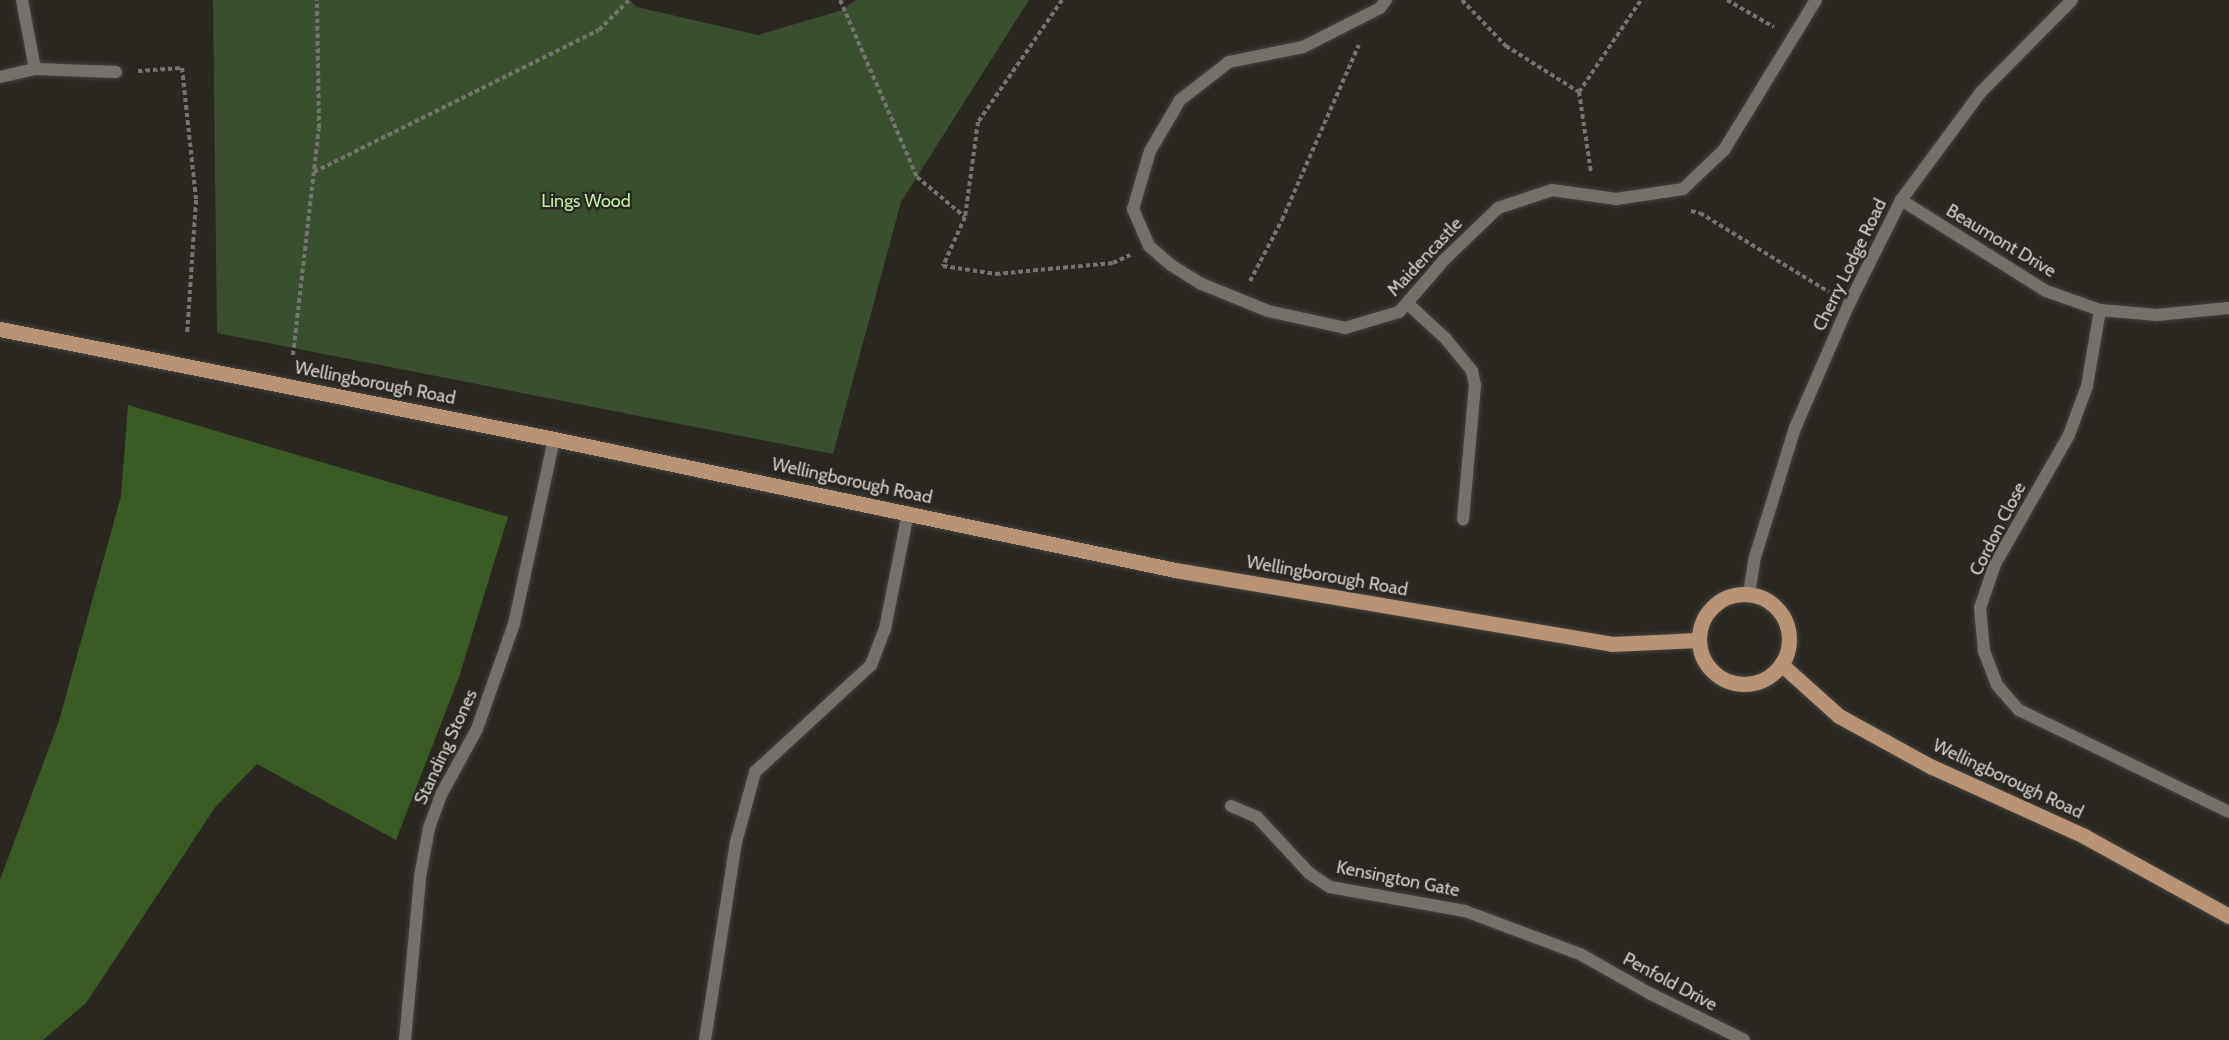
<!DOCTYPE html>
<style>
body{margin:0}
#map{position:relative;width:2229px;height:1040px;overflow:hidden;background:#2a2721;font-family:Cabin,sans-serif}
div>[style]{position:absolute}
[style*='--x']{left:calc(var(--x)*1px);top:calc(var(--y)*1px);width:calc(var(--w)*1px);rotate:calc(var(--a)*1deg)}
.green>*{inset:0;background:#3a4f2e}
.forest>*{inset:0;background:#3a5c24}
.path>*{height:4px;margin-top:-2px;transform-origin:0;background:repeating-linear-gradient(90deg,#76746f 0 4.5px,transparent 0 7.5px)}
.roads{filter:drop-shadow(0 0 2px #45423d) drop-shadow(0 0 2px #45423d)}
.service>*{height:12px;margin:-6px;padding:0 6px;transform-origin:6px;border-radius:6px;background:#75716a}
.minor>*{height:12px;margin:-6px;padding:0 6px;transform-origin:6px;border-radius:6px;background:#75716a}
.primary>*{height:15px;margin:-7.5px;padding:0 7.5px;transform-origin:7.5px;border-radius:7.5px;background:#b99375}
.primary>.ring{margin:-7.5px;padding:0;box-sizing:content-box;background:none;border:15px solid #b99375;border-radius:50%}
span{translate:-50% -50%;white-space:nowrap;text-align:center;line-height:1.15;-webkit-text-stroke:4.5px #2a2721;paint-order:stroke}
.park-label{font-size:18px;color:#bef39f}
.street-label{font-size:18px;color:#d4d2ce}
</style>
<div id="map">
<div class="green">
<div style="clip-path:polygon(213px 0,629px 0,637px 7px,758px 35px,843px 10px,855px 0,1029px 0,901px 202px,833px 454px,217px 333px)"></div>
</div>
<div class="forest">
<div style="clip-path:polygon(128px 405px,508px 517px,459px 677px,396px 840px,257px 764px,216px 806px,86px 1003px,43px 1040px,0 1040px,0 880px,59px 721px,121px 496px)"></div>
</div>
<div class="path">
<div style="--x:840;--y:0;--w:193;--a:66.5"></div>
<div style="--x:917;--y:177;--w:62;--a:39.8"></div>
<div style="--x:1062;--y:0;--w:148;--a:124.5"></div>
<div style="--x:978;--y:122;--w:96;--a:97.8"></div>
<div style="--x:965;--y:217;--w:54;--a:114.2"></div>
<div style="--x:943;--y:266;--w:54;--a:8.6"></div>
<div style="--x:996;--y:274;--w:118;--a:-5.4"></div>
<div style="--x:1113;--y:263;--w:19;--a:-25"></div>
<div style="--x:1462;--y:0;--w:64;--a:46.3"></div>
<div style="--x:1506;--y:46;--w:86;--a:32.2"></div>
<div style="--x:1579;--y:92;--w:81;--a:81.5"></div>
<div style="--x:1727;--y:0;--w:54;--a:29.9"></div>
<div style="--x:138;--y:71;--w:44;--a:-3.9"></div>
<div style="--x:182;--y:68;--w:133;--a:83.9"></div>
<div style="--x:196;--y:200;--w:134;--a:93.8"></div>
<div style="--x:1579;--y:92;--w:111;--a:-56"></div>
<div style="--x:314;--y:172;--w:318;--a:-26.5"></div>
<div style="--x:599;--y:30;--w:42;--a:-45"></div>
<div style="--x:1691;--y:211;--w:9;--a:13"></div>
<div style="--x:1700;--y:213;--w:151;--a:31.5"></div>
<div style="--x:1250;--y:281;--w:69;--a:-62.3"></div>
<div style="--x:1282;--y:220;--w:191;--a:-66.3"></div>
<div style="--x:293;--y:355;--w:228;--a:-83.5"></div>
<div style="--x:319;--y:128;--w:128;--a:-90.9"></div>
</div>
<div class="roads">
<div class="service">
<div style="--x:1407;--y:303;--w:53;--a:42.7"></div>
<div style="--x:1446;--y:339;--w:41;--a:50.9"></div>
<div style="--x:1472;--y:371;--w:14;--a:78"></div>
<div style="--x:1475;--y:385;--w:135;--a:95.1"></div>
<div style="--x:1231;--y:806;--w:28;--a:23"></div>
<div style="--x:1257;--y:817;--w:76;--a:47.1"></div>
<div style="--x:1309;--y:873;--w:25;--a:34"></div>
<div style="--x:1330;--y:887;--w:137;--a:10.1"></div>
<div style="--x:1465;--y:911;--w:123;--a:20.5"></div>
<div style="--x:705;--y:1040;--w:200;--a:-81.1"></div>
<div style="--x:736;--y:842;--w:73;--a:-74.8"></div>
<div style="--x:755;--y:772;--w:158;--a:-42.7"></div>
<div style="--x:871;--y:665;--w:39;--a:-69"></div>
<div style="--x:885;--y:629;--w:118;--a:-78.8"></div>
</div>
<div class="minor">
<div style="--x:22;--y:0;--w:70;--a:79.3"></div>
<div style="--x:1386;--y:0;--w:10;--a:127"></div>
<div style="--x:1380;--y:8;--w:86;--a:153.1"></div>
<div style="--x:1303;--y:47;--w:76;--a:168.5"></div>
<div style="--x:1229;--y:62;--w:62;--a:142.2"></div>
<div style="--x:1180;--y:100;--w:59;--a:120.5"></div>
<div style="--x:1150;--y:151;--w:60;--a:106.3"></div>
<div style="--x:1133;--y:209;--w:40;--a:66.6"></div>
<div style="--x:1149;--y:246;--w:29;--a:41"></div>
<div style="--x:1171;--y:265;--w:36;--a:32"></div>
<div style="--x:1202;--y:284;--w:71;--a:22.2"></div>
<div style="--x:1268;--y:311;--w:79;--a:12.4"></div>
<div style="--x:1345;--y:328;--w:56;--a:-16.5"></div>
<div style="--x:1399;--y:312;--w:69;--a:-49.1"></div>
<div style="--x:1444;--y:260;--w:75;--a:-43.9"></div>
<div style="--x:1498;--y:208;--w:57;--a:-18.4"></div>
<div style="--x:1552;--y:190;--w:65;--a:8"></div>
<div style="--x:1616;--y:199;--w:68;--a:-8.5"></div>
<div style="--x:1683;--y:189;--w:57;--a:-43.6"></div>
<div style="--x:1724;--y:150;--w:176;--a:-58.5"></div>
<div style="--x:0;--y:77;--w:36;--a:-13"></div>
<div style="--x:35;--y:69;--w:81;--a:2.1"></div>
<div style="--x:1901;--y:200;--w:171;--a:32.1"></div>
<div style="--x:2046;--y:291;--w:57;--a:19.4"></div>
<div style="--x:2100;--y:310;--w:57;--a:5"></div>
<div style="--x:2157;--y:315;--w:72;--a:-5.6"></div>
<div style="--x:2100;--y:310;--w:77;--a:99.7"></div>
<div style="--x:2087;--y:386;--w:52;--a:110.2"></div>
<div style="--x:2069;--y:435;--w:149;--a:119.8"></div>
<div style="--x:1995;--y:564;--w:46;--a:108.8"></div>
<div style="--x:1980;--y:608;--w:43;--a:84.7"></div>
<div style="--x:1984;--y:651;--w:36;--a:69"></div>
<div style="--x:1997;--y:685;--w:33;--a:49"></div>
<div style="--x:2019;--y:710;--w:233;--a:25.9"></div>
<div style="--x:1749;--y:594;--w:37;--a:-81"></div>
<div style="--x:1755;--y:557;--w:135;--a:-72.8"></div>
<div style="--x:1795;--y:428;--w:135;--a:-66.5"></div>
<div style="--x:1849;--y:304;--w:116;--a:-63.4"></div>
<div style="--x:1901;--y:200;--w:134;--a:-53.5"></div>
<div style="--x:1981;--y:92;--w:129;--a:-45.3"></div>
<div style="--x:1580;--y:954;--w:79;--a:29.5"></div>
<div style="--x:1649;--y:993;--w:106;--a:26.3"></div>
<div style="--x:405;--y:1040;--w:164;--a:-84.7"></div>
<div style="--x:420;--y:877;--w:50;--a:-79.6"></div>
<div style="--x:429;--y:828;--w:37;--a:-70"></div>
<div style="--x:442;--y:793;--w:73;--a:-61.3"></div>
<div style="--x:477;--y:729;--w:111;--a:-70.6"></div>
<div style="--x:514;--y:624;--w:189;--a:-77.8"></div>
</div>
<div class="primary">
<div style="--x:0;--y:329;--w:565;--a:11.23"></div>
<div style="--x:554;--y:439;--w:635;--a:11.91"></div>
<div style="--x:1175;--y:570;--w:442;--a:9.6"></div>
<div style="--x:1611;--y:644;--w:88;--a:-2.6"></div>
<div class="ring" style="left:1699px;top:594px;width:75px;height:75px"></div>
<div style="--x:1781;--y:664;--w:78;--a:41.9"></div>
<div style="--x:1839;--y:716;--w:104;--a:28.8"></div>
<div style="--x:1930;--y:766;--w:169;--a:24.4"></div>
<div style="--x:2084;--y:836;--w:166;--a:28.9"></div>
</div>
</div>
<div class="park-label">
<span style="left:586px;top:201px">Lings Wood</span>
</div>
<div class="street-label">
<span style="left:2001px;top:241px;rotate:31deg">Beaumont Drive</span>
<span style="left:1425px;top:257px;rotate:-47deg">Maidencastle</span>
<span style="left:1850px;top:265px;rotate:-64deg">Cherry Lodge Road</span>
<span style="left:375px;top:383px;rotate:11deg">Wellingborough Road</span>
<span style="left:852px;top:481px;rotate:12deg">Wellingborough Road</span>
<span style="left:1998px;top:529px;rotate:-63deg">Cordon Close</span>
<span style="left:1327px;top:576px;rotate:10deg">Wellingborough Road</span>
<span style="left:446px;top:747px;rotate:-65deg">Standing Stones</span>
<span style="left:2008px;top:779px;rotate:25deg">Wellingborough Road</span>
<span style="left:1398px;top:879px;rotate:11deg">Kensington Gate</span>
<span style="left:1670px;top:982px;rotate:28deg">Penfold Drive</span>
</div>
</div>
